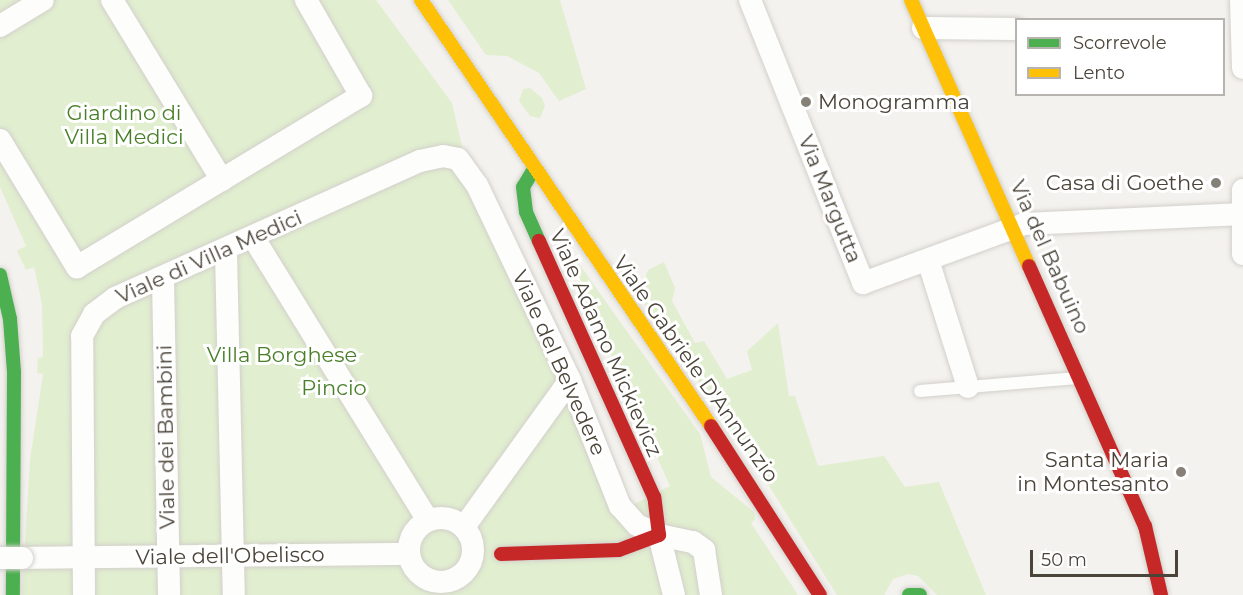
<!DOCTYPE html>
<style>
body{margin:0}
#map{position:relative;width:1243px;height:595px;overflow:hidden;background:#f4f2ee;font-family:Montserrat,sans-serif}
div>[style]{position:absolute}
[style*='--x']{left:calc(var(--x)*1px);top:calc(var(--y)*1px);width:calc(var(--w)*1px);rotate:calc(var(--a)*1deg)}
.green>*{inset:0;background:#e1eecf}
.roads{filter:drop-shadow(0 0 2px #d2d0cb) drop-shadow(0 0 2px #d2d0cb)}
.lane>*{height:12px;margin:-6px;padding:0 6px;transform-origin:6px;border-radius:6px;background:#fdfdfc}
.street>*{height:22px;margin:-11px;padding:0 11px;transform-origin:11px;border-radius:11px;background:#fdfdfc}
.street>.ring{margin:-11px;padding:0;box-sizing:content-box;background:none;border:22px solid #fdfdfc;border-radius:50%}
.fast>*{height:14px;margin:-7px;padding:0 7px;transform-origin:7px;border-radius:7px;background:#4caf50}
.slow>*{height:14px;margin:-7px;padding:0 7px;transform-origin:7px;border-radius:7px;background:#ffc107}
.jam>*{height:14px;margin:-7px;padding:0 7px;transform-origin:7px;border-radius:7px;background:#c62828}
.bridges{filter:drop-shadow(0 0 2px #d2d0cb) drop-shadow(0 0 2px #d2d0cb)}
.street-bridge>*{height:22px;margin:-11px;padding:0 11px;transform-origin:11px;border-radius:11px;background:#fdfdfc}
.dots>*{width:16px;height:16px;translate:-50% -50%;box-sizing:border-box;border:3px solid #fff;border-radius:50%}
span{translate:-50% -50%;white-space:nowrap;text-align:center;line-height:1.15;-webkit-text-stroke:6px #fff;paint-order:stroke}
.poi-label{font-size:21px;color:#4b4439}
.left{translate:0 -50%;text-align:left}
.right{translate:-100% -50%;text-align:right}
.park-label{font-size:21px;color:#4a7f2a}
.street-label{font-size:21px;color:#4b4439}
.legend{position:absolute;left:1015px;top:18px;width:210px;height:78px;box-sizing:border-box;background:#fff;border:2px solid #b7b4b0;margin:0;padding:8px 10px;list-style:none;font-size:18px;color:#4b4439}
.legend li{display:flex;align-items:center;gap:12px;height:30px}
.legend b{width:30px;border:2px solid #b7b4b0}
.scale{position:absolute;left:1030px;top:550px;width:148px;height:27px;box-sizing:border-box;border:3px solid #4b4439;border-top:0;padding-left:8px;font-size:18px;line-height:21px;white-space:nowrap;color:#4b4439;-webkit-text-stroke:4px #fff;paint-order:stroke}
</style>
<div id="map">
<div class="green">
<div style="clip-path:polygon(0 0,376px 0,452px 103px,475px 203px,558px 380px,613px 515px,670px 486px,572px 268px,579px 264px,700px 434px,711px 477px,754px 512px,755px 519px,751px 523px,798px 595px,22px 595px,30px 460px,43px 374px,37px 373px,38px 358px,43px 357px,42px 304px,34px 267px,26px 270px,17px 251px,26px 246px,0 187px)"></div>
<div style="clip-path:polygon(448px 0,560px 0,586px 89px,559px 101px,539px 73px,507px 56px,486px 55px)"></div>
<div style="clip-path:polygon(530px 88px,542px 98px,545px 106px,540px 118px,530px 116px,519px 101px,523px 89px)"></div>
<div style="clip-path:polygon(664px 262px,675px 288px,672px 301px,695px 343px,704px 341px,727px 379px,752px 370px,747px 351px,778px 323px,789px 396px,795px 396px,818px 466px,884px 456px,905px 487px,939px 482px,986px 595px,937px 595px,918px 576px,908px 574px,893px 579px,884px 595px,837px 595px,761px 473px,638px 295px,648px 270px)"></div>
</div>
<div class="roads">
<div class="lane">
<div style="--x:920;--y:391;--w:158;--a:-4.7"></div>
</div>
<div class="street">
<div style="--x:112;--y:0;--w:211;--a:58.6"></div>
<div style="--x:750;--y:0;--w:305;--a:68.2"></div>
<div style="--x:863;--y:283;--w:171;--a:-20.1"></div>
<div style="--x:1024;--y:224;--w:219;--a:-2.6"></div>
<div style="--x:1241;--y:0;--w:68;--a:88.3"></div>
<div style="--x:0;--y:26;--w:50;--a:-31.2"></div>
<div style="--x:923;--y:28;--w:93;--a:0.6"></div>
<div style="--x:0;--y:140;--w:149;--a:58.8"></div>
<div style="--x:77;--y:267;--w:332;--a:-31.1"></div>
<div style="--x:361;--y:96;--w:111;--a:-119.8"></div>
<div style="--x:1243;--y:190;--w:64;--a:90"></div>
<div style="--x:253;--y:237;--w:333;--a:58.3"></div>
<div style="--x:226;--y:252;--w:343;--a:88.7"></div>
<div style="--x:928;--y:260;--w:133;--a:72.5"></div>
<div style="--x:163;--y:279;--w:316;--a:88.9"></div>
<div class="ring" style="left:409px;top:518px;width:42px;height:42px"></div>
<div style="--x:464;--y:527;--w:181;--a:-54.2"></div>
<div style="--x:659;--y:535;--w:35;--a:12"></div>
<div style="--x:693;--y:542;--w:14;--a:36"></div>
<div style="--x:704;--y:550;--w:46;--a:81.2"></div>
<div style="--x:22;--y:558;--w:386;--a:-0.6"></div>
<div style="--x:84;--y:595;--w:259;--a:-90.4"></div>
<div style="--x:82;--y:336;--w:25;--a:-61"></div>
<div style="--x:94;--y:314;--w:26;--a:-37"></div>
<div style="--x:115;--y:298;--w:334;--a:-24.2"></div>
<div style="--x:420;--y:161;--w:24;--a:-12"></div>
<div style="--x:443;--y:156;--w:15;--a:11"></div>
<div style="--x:458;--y:159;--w:32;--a:54"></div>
<div style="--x:477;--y:185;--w:216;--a:64.5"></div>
<div style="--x:570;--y:380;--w:136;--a:68.4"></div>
<div style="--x:620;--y:506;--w:25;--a:48"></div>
<div style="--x:637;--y:525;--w:24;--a:24"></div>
<div style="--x:659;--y:535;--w:62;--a:76"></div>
</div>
<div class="fast">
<div style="--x:534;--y:169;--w:21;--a:121"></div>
<div style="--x:523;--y:187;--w:25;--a:83"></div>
<div style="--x:526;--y:212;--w:32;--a:66"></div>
<div style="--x:0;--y:275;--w:45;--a:77.2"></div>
<div style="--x:10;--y:319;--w:53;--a:85.7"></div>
<div style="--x:14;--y:372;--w:223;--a:90.3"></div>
<div style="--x:909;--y:595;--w:11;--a:0"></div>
</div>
<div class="slow">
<div style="--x:421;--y:0;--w:515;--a:55.75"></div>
<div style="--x:911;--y:0;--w:291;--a:66.1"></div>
</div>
<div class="jam">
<div style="--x:1029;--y:266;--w:285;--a:66"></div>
<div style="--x:1145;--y:526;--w:71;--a:76.9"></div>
<div style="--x:711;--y:426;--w:201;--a:57.2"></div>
<div style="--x:501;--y:554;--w:118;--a:-1.9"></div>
<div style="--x:619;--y:550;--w:43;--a:-20.6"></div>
<div style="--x:659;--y:535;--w:38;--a:-97"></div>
<div style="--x:654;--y:497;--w:281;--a:-114.2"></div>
</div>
</div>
<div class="bridges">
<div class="street-bridge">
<div style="--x:0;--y:558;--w:22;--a:0"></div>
</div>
</div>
<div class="dots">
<div style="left:806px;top:102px;background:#868178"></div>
<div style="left:1216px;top:183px;background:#868178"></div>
<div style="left:1181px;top:472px;background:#868178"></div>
</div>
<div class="poi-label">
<span class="left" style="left:818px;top:102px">Monogramma</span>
<span class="right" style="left:1204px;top:183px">Casa di Goethe</span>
<span class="right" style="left:1169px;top:472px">Santa Maria<br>in Montesanto</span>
</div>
<div class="park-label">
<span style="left:124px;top:125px">Giardino di<br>Villa Medici</span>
<span style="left:282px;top:355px">Villa Borghese</span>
<span style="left:334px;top:388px">Pincio</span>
</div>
<div class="street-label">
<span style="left:830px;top:199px;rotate:68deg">Via Margutta</span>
<span style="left:209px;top:257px;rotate:-24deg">Viale di Villa Medici</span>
<span style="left:1050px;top:257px;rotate:66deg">Via del Babuino</span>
<span style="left:606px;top:343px;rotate:66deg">Viale Adamo Mickievicz</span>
<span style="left:559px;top:363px;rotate:66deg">Viale del Belvedere</span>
<span style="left:696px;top:369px;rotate:55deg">Viale Gabriele D'Annunzio</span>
<span style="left:166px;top:437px;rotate:-91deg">Viale dei Bambini</span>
<span style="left:230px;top:556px;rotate:-1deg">Viale dell'Obelisco</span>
</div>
<ul class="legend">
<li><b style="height:8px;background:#4caf50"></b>Scorrevole</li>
<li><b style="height:8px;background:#ffc107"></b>Lento</li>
</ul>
<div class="scale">50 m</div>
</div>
